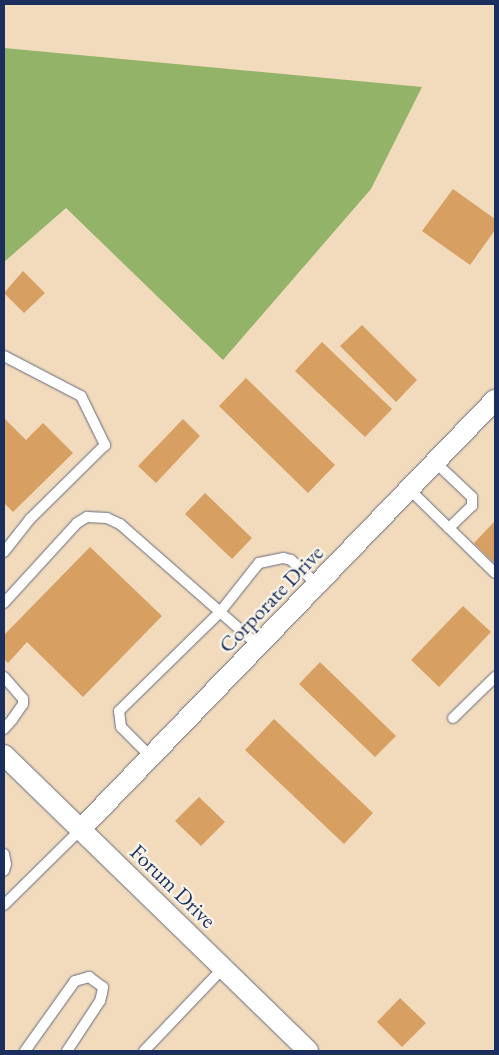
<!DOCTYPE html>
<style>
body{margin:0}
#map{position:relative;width:499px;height:1055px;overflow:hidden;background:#f2dbbc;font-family:"EB Garamond",serif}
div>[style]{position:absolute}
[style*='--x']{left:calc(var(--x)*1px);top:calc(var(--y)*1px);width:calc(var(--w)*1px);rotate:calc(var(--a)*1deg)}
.forest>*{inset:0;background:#92b368}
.building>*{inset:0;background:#d79f61}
.roads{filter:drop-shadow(0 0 1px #666b7f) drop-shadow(0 0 1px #666b7f)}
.service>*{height:10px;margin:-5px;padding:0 5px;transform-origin:5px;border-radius:5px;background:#fff}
.minor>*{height:20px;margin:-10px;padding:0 10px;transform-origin:10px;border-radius:10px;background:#fff}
span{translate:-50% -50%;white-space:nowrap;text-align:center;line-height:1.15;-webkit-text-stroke:5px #f7f3e8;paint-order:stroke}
.street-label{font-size:22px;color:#1b2f5e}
.frame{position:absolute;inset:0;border:5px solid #1b2f5e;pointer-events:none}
</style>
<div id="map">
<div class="forest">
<div style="clip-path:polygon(4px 48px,422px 87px,371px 189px,223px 360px,66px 208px,4px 262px)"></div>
</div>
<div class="building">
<div style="clip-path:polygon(453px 189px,495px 219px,495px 230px,470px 265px,422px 231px)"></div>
<div style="clip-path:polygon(23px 271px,45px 293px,24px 313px,4px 293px)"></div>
<div style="clip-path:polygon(362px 325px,417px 380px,396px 402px,340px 346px)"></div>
<div style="clip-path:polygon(322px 342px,392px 409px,365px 437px,295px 371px)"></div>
<div style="clip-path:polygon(246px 378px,335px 465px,308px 493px,219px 406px)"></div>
<div style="clip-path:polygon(4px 418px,26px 440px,43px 423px,73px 453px,13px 512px,4px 503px)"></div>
<div style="clip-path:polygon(183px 419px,200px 436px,156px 483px,138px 466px)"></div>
<div style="clip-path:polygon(205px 493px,252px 538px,232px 559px,185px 514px)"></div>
<div style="clip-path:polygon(495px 521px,495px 564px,474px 543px)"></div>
<div style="clip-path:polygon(90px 547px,162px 616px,83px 697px,27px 642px,8px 663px,4px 659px,4px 635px)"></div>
<div style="clip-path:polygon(463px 606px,491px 632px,439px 687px,411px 660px)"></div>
<div style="clip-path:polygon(320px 662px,396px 736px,375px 757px,299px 684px)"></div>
<div style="clip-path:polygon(274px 719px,373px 813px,344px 844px,245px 750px)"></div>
<div style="clip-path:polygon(199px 797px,225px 822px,201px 846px,175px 821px)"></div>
<div style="clip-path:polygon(400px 998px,426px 1023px,402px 1047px,377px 1022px)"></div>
</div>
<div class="roads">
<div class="service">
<div style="--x:4;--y:356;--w:87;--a:27.5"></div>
<div style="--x:81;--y:396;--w:55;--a:63.9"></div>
<div style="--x:105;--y:445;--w:105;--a:135.4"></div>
<div style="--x:30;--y:519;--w:42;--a:128.2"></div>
<div style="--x:410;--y:490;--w:54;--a:44.3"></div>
<div style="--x:449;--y:528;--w:32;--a:-44"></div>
<div style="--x:472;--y:506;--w:9;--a:-90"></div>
<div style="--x:472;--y:497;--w:50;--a:-136.6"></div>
<div style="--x:449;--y:528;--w:64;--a:44.4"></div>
<div style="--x:4;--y:603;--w:108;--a:-47.6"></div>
<div style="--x:77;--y:523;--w:12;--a:-31"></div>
<div style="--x:87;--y:517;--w:20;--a:3"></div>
<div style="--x:107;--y:518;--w:14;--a:25"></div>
<div style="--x:120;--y:524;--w:133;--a:41.3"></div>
<div style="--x:220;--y:612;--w:63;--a:-51.5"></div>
<div style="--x:259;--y:563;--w:25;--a:-12"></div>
<div style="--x:283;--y:558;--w:8;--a:14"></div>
<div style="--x:291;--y:560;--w:37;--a:43"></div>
<div style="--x:4;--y:677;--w:29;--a:49"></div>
<div style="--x:23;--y:699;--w:5;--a:90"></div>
<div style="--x:23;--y:704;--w:19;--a:125"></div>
<div style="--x:12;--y:720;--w:12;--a:132"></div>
<div style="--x:453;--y:718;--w:59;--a:-44.3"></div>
<div style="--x:151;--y:757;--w:42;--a:-135"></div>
<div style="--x:121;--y:727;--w:16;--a:-97"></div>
<div style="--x:119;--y:711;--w:141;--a:-44.4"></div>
<div style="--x:220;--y:612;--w:52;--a:41.1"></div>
<div style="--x:4;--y:854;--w:10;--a:79"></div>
<div style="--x:6;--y:864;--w:7;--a:106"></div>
<div style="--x:4;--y:905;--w:107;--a:-44.6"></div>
<div style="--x:25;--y:1051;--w:86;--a:-54.5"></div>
<div style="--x:75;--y:981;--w:15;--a:-16"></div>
<div style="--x:89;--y:977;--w:17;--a:36"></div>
<div style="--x:103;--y:987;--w:6;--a:99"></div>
<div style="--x:102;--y:993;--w:8;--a:104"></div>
<div style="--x:100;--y:1001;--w:60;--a:123.4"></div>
<div style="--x:144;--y:1051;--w:115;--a:-46.4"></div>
</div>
<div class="minor">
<div style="--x:4;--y:755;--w:424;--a:44.2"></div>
<div style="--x:80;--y:830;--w:598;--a:-46.02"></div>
</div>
</div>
<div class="street-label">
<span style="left:271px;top:599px;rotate:-46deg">Corporate Drive</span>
<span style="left:173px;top:886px;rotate:44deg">Forum Drive</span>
</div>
<div class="frame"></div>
</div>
